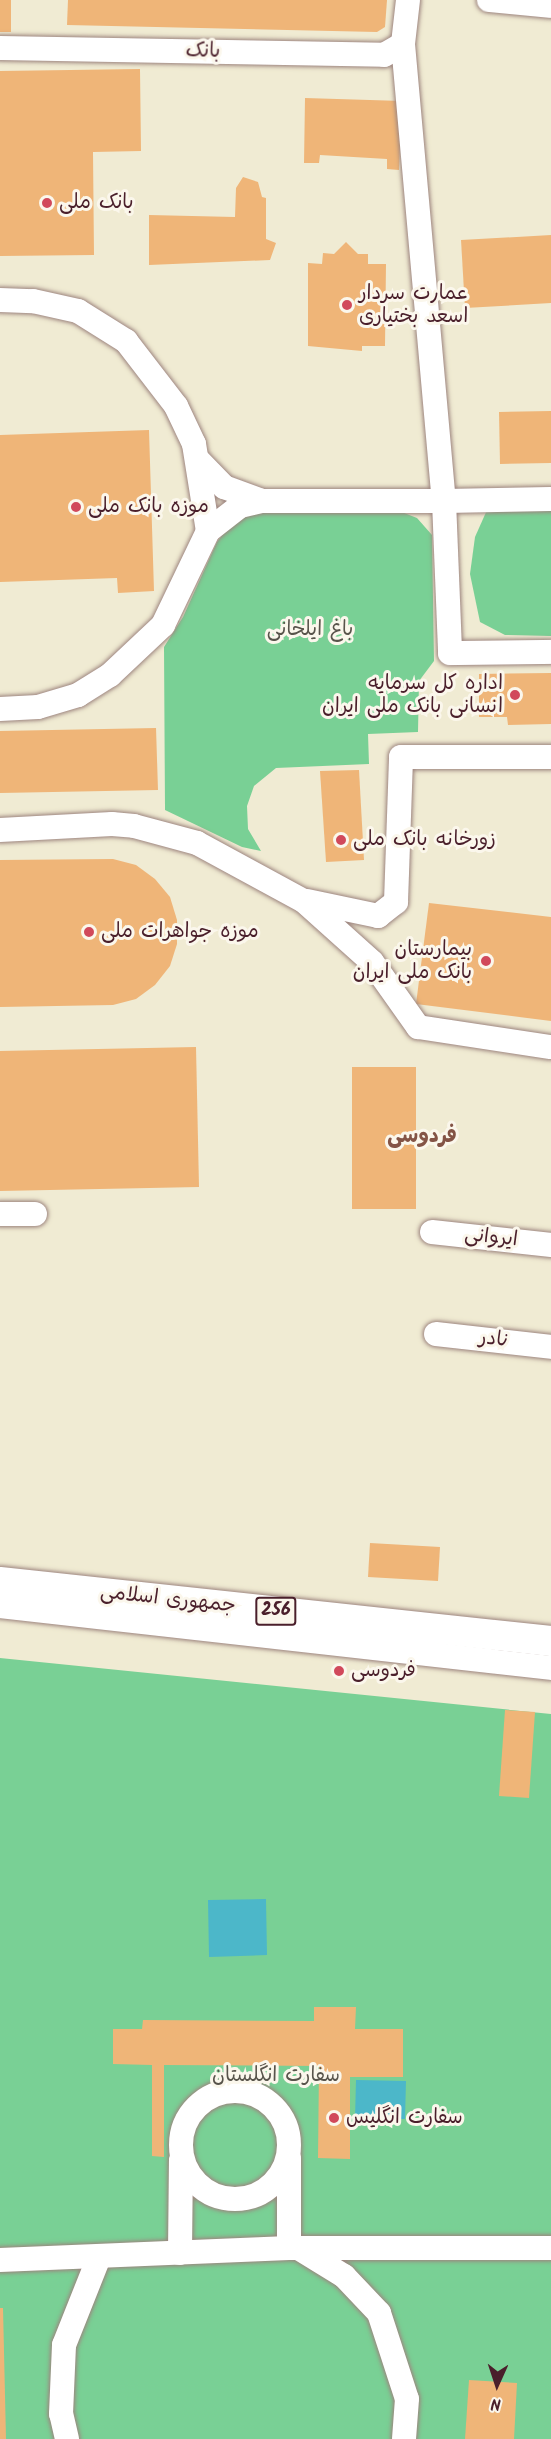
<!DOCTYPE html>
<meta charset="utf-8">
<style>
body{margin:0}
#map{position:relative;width:551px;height:2439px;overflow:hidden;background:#f0ebd3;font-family:Kalam,"Playpen Sans Arabic",sans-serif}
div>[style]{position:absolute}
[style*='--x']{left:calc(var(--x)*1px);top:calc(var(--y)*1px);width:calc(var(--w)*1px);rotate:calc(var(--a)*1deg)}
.green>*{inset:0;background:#79d095}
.water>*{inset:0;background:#4cb7c9}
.building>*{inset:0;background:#efb578}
.roads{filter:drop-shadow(0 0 2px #9d857f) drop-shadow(0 0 2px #9d857f)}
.minor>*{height:24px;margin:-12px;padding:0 12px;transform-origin:12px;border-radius:12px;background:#fff}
.minor>.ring{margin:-12px;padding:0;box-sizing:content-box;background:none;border:24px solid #fff;border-radius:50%}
.major>*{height:30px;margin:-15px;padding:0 15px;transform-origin:15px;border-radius:15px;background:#fff}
.dots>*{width:16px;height:16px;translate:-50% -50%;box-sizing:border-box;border:3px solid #fbf7ec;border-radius:50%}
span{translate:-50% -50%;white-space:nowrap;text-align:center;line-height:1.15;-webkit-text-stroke:6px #fbf7ec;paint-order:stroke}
.shield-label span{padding:2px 4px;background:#fbf7ec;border:2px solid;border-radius:4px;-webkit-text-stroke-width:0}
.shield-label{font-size:18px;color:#4a1f2b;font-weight:700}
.street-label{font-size:20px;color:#4a1f2b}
.poi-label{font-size:20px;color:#4a1f2b}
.left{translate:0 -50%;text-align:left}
.right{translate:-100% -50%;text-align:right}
.park-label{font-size:20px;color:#58544b}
.neighbourhood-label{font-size:21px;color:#845446;font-weight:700}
.north{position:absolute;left:467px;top:2355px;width:60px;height:60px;-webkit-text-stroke:4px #fbf7ec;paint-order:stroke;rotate:183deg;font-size:16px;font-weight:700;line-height:24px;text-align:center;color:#4a1f2b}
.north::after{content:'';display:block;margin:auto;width:21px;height:27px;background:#4a1f2b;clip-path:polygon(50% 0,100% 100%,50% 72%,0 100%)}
</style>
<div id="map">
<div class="green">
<div style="clip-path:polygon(394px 509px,417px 518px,432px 535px,434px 661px,419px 681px,418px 732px,368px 734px,369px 764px,276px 768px,254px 786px,247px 806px,248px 829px,261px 851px,242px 847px,165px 810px,164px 647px,183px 617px,217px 542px,230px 525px,252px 511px)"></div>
<div style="clip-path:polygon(487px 510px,551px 510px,551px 636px,505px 635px,480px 622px,470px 574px,475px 537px)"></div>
<div style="clip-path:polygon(0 1658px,551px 1714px,551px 2439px,0 2439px)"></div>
</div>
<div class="water">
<div style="clip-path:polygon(266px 1899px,267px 1955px,209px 1957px,208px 1900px)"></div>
<div style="clip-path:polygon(356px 2080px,406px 2081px,405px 2119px,355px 2119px)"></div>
</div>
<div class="building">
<div style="clip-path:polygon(0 0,11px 0,11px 32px,0 32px)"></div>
<div style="clip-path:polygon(68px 0,387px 0,385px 27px,377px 32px,67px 25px)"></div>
<div style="clip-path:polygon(140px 69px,141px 151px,93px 152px,94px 255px,0 256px,0 71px)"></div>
<div style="clip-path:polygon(305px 98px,402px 101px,399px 170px,387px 169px,387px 159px,320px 155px,319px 163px,304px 163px)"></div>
<div style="clip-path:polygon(243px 177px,258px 182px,262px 197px,266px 198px,266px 239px,276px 243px,270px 260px,149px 265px,149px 215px,235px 217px,236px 188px)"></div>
<div style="clip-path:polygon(551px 235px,551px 303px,465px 308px,461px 240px)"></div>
<div style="clip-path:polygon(346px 242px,358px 254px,368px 254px,368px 264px,386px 264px,385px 346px,362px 346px,362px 351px,308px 346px,308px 263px,322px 264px,323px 253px,334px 254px)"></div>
<div style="clip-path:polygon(551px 411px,551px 463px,500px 464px,499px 412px)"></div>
<div style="clip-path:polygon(149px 430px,154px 591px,118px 593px,117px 578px,0 582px,0 435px)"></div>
<div style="clip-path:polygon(551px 673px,551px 724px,508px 725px,507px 717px,479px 717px,479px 674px)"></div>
<div style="clip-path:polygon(156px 728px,158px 790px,0 793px,0 731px)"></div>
<div style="clip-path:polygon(359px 770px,364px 860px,326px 862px,320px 771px)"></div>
<div style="clip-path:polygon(113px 859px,136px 865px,155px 879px,170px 897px,177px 920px,177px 944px,170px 966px,155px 985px,136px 999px,113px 1005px,0 1007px,0 860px)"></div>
<div style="clip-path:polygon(429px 903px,551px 917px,551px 1021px,416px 1004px)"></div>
<div style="clip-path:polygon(196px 1047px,199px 1187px,0 1191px,0 1051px)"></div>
<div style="clip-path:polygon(352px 1067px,416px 1067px,416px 1209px,352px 1209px)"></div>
<div style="clip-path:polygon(370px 1543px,440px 1547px,438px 1581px,368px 1577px)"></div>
<div style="clip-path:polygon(505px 1710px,535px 1712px,529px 1798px,499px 1796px)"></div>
<div style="clip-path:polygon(314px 2007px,356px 2007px,355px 2029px,403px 2029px,403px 2077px,350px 2077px,350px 2159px,318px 2158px,319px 2066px,164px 2065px,164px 2157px,152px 2156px,152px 2065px,113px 2064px,113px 2029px,142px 2029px,143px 2020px,314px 2021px)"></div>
<div style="clip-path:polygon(0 2308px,3px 2308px,6px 2439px,0 2439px)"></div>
<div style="clip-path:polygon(469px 2380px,517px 2383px,514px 2439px,465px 2439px)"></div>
</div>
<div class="roads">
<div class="minor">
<div style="--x:408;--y:0;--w:44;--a:96.5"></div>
<div style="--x:403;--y:44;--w:459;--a:84.9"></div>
<div style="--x:444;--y:501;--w:107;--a:-1.1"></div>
<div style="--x:489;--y:0;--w:62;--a:5.5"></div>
<div style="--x:0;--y:48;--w:384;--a:1"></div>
<div style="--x:384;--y:55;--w:22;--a:-30"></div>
<div style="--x:0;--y:300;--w:33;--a:2"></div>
<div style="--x:33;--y:301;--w:46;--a:12.5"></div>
<div style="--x:78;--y:311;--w:57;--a:32"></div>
<div style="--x:126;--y:341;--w:82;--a:52.4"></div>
<div style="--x:176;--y:406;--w:42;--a:64.7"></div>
<div style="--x:194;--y:444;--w:88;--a:80.9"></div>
<div style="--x:200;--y:462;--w:35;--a:46"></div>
<div style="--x:224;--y:487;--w:40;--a:20.2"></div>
<div style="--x:0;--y:709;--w:38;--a:-3"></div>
<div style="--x:38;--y:707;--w:42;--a:-16.7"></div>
<div style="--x:78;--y:695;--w:38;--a:-32"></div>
<div style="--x:110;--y:675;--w:73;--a:-43.3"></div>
<div style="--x:163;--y:625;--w:104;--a:-64.4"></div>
<div style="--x:208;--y:531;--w:41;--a:-38"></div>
<div style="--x:240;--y:506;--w:23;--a:-13"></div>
<div style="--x:262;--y:501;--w:182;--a:0"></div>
<div style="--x:444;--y:501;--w:152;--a:87.7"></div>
<div style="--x:450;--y:653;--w:101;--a:-0.6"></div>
<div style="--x:0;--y:830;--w:112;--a:-3.1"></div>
<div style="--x:112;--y:824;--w:22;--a:5"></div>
<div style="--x:134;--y:826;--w:65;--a:15.1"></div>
<div style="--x:197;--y:843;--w:122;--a:28.5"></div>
<div style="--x:304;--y:901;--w:91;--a:41.9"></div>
<div style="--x:372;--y:962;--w:80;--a:54.7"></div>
<div style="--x:418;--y:1027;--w:134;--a:8.6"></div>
<div style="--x:307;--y:901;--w:73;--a:11.9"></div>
<div style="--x:378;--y:916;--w:23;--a:-38"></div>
<div style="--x:396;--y:902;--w:145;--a:-88"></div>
<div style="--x:401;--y:757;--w:150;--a:0"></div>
<div style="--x:0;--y:1214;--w:35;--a:0"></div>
<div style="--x:432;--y:1232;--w:120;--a:6.2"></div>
<div style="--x:436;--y:1334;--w:116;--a:6.4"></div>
<div style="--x:0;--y:1606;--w:554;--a:6.42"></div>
<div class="ring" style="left:181px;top:2091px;width:84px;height:84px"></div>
<div style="--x:289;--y:2158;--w:90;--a:90"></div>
<div style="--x:300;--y:2249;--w:52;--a:31.5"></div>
<div style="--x:344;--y:2276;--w:51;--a:46.6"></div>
<div style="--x:379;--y:2313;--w:90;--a:72"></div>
<div style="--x:407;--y:2399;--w:40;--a:94.3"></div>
<div style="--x:180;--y:2253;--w:93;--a:-89.4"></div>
<div style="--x:0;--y:2260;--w:289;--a:-2.4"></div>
<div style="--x:289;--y:2248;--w:262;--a:0"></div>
<div style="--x:67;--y:2439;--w:26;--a:-103"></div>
<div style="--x:61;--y:2414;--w:69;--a:-87.5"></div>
<div style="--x:64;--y:2345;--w:95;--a:-68.3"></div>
</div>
<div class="major">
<div style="--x:0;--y:1582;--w:554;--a:6.11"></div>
</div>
</div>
<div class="dots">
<div style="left:47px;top:203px;background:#d1495b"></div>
<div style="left:347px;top:305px;background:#d1495b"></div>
<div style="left:76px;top:507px;background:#d1495b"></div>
<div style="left:515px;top:695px;background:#d1495b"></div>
<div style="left:341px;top:840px;background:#d1495b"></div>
<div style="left:89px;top:932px;background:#d1495b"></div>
<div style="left:486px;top:961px;background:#d1495b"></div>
<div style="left:339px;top:1671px;background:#d1495b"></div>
<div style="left:334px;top:2118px;background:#d1495b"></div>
</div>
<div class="shield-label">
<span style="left:276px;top:1611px">256</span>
</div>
<div class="street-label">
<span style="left:203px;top:52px;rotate:1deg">بانک</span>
<span style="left:491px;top:1238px;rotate:6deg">ایروانی</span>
<span style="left:494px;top:1340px;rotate:6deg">نادر</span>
<span style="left:168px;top:1600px;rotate:6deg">جمهوری اسلامی</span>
</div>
<div class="poi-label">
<span class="left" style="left:59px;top:203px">بانک ملی</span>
<span class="left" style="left:359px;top:306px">عمارت سردار<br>اسعد بختیاری</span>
<span class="left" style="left:88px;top:507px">موزه بانک ملی</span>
<span class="right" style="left:503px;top:696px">اداره کل سرمایه<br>انسانی بانک ملی ایران</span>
<span class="left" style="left:353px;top:840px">زورخانه بانک ملی</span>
<span class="left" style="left:101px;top:932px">موزه جواهرات ملی</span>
<span class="right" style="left:472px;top:962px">بیمارستان<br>بانک ملی ایران</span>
<span class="left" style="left:351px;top:1671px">فردوسی</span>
<span class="left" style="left:346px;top:2118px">سفارت انگلیس</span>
</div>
<div class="park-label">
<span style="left:310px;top:630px">باغ ایلخانی</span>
<span style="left:276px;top:2076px">سفارت انگلستان</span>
</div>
<div class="neighbourhood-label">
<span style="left:422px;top:1137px">فردوسی</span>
</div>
<div class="north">N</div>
</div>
